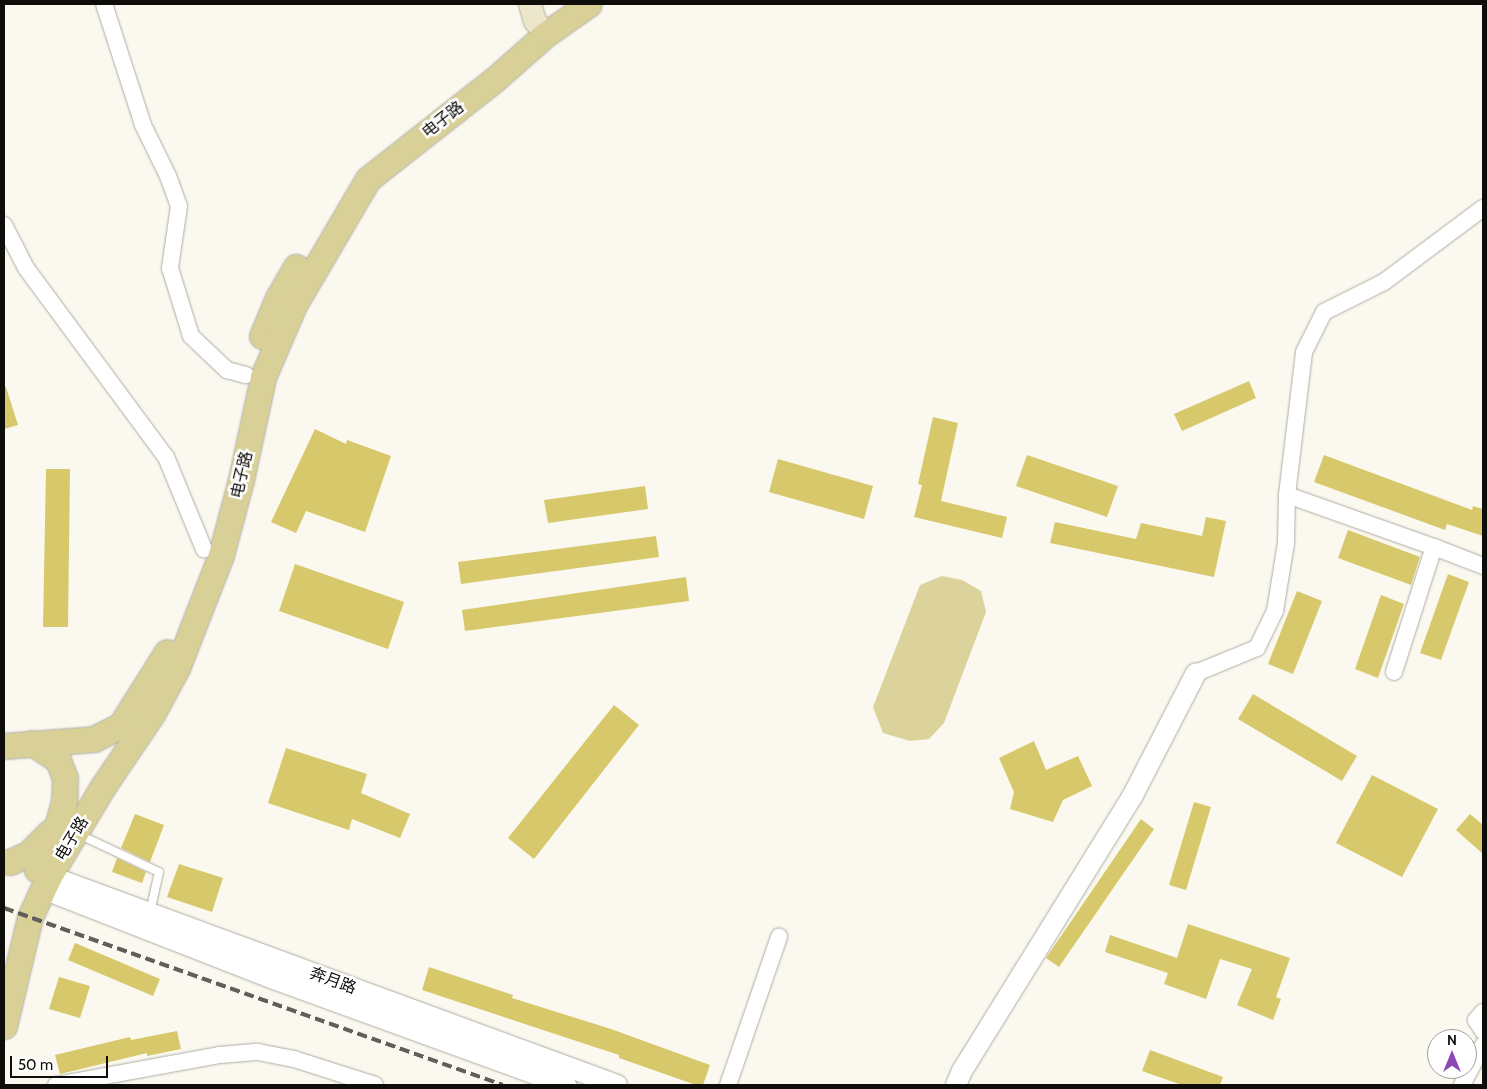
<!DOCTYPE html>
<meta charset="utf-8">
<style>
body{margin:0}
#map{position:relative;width:1487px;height:1089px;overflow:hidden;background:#fbf9ef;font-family:Cabin,"Noto Sans SC",sans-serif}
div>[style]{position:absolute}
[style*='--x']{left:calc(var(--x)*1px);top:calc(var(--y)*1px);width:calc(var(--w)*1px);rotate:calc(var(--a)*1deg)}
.green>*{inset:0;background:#dbd39b}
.building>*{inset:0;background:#d6c86b}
.roads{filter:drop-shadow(0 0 1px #adaca2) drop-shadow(0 0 1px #adaca2)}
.service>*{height:8px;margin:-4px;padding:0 4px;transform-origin:4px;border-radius:4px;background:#fff}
.minor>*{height:16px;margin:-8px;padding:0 8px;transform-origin:8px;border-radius:8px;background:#fff}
.tertiary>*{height:20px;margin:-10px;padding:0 10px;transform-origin:10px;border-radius:10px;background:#fff}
.secondary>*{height:22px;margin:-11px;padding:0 11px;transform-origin:11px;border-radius:11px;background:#ece7cb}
.primary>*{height:25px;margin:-12.5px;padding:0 12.5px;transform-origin:12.5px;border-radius:12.5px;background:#d8d097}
.rail>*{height:4px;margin-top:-2px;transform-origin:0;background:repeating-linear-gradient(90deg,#605e59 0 10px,transparent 0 15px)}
span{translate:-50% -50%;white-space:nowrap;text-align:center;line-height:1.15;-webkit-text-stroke:5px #fff;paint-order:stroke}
.street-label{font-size:16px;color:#0e0d0a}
.frame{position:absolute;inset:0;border:5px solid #0e0d0a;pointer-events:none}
.north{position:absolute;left:1427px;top:1029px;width:50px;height:50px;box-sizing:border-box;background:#fff;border:1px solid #9f9e9d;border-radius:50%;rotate:0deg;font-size:14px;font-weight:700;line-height:20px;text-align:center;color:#0e0d0a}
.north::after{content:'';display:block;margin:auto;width:18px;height:22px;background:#8e46b9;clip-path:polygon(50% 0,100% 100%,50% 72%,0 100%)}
.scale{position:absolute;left:10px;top:1056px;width:98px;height:22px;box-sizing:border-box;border:2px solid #0e0d0a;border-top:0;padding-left:6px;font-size:15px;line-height:18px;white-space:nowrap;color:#0e0d0a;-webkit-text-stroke:4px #fff;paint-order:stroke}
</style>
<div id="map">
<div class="green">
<div style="clip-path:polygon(942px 576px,962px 580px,981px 591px,986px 612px,944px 723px,929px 739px,910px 741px,883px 733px,873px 707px,920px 585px)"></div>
</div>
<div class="building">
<div style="clip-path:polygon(1249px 381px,1256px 398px,1182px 431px,1174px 414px)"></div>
<div style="clip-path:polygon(4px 387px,6px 387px,18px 425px,4px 429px)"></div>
<div style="clip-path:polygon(933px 417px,958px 423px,941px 501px,1007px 517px,1002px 538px,914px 517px,922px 485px,918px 484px)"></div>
<div style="clip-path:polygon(315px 429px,346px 444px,347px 440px,391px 456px,365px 532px,306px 511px,296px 533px,271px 522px)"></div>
<div style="clip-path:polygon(1027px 455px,1118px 486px,1107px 517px,1016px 486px)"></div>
<div style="clip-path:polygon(1324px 455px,1472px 510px,1473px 506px,1483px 509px,1483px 536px,1447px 524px,1445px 530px,1314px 482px)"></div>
<div style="clip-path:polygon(778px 459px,873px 486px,864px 519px,769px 492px)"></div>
<div style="clip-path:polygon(46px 469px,70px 469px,68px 627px,43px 627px)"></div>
<div style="clip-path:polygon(645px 486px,648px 509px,548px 523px,544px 500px)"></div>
<div style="clip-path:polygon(1206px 517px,1226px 521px,1214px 577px,1050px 543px,1055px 522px,1136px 539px,1141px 523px,1202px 536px)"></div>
<div style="clip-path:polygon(1348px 530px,1420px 557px,1411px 585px,1338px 558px)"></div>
<div style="clip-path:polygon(656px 536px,659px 557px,461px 584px,458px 562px)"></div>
<div style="clip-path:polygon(295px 564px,404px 602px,388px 649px,279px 611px)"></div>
<div style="clip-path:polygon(1448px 574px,1469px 582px,1441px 660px,1420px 653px)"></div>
<div style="clip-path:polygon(686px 577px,689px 601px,465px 631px,462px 610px)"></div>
<div style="clip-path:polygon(1297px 591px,1322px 601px,1293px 674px,1268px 664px)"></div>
<div style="clip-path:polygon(1381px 595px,1404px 604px,1378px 678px,1355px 669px)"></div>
<div style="clip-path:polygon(1253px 694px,1357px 756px,1342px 781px,1238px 719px)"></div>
<div style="clip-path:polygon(614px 705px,639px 725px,534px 859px,508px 838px)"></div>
<div style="clip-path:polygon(1034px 741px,1046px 770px,1078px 756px,1092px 786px,1063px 800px,1053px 822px,1010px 809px,1014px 792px,999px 758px)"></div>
<div style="clip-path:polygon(286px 748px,367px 774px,361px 793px,410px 814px,400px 838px,352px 819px,349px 830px,268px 803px)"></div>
<div style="clip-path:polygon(1372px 775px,1438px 809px,1402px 877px,1336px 843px)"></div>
<div style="clip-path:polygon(1194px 802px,1211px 807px,1186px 890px,1169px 885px)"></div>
<div style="clip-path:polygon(135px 814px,164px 825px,150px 862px,121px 848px)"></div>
<div style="clip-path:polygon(1470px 814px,1483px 825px,1483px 854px,1456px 830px)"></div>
<div style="clip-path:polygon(1141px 819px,1154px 829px,1059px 967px,1046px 958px)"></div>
<div style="clip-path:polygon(117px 858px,146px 872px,142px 883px,112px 872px)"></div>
<div style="clip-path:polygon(179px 864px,223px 878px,212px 912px,167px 897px)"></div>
<div style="clip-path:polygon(1188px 924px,1290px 958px,1276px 997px,1281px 999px,1273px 1020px,1237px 1005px,1252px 969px,1220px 959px,1206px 999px,1164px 984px,1168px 973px,1105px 952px,1110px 935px,1177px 958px)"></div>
<div style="clip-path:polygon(75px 943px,160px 979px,153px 996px,68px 960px)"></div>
<div style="clip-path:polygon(429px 967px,513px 995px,512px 998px,611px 1029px,710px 1065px,703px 1085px,696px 1085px,619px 1058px,619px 1055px,422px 990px)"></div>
<div style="clip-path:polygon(59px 977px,90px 986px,80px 1018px,49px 1009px)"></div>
<div style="clip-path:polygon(177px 1031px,181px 1049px,147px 1056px,147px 1053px,60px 1074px,55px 1055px,130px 1037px,131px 1040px)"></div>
<div style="clip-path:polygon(1150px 1050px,1223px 1077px,1220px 1085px,1182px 1085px,1142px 1071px)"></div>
</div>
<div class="roads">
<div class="service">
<div style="--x:78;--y:834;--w:89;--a:25.1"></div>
<div style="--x:159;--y:872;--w:41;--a:102.7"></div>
</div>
<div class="minor">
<div style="--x:104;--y:4;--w:127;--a:72.1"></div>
<div style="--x:143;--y:125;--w:57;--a:63.9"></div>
<div style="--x:168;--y:176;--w:32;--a:70"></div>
<div style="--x:179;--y:206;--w:63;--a:98.3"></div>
<div style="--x:170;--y:268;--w:71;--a:72.8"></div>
<div style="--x:191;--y:336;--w:50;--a:43.4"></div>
<div style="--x:227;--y:370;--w:20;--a:15"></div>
<div style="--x:4;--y:225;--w:48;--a:62.9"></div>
<div style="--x:26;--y:268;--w:235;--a:53.5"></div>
<div style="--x:166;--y:457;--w:100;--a:67.6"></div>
<div style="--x:1287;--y:495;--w:144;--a:-83.2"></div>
<div style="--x:1304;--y:352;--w:45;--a:-63.4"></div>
<div style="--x:1324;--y:312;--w:67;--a:-26.6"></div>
<div style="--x:1384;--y:282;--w:124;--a:-36.8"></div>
<div style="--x:1394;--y:672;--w:131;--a:-72.3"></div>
<div style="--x:1434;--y:547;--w:53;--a:21.2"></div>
<div style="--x:1196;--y:673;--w:66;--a:-22.3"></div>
<div style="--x:1257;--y:648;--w:41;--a:-64.1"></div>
<div style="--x:1275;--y:611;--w:69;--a:-80.8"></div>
<div style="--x:1286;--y:543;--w:48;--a:-88.8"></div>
<div style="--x:1287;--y:495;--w:156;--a:19.5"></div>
<div style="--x:1483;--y:1012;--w:11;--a:131"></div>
<div style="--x:1476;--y:1020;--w:13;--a:58"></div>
<div style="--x:56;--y:1085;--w:167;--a:-10.4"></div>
<div style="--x:220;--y:1055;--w:38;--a:-5"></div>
<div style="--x:258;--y:1052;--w:37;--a:11"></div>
<div style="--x:294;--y:1059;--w:85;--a:17.8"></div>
<div style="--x:728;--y:1085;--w:157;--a:-71"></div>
<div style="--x:1462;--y:1085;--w:45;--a:-62.3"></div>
</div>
<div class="tertiary">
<div style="--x:49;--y:876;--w:605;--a:20.2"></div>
<div style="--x:43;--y:889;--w:248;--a:21.3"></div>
<div style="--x:274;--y:979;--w:311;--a:20"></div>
<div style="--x:956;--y:1085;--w:15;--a:-67"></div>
<div style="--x:962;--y:1071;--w:325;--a:-58.2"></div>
<div style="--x:1133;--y:795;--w:137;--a:-62.7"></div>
</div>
<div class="secondary">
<div style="--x:530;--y:4;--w:18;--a:74"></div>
<div style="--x:535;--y:21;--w:17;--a:50"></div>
</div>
<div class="primary">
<div style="--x:262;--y:336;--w:41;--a:-67.2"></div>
<div style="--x:278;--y:298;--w:36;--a:-60"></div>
<div style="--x:32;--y:743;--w:31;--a:33"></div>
<div style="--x:58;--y:760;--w:19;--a:69"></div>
<div style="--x:65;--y:778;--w:23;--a:92"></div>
<div style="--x:64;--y:801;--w:23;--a:105"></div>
<div style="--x:58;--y:823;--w:51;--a:114.5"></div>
<div style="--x:4;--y:746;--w:90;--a:-4.4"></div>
<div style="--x:94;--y:739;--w:30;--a:-27"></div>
<div style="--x:121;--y:725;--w:86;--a:-57.8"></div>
<div style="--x:10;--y:862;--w:20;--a:-24"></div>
<div style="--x:28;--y:854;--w:30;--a:-45"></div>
<div style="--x:4;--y:1026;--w:112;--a:-76.6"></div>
<div style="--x:30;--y:917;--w:45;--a:-65.1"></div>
<div style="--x:49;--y:876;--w:106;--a:-58.9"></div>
<div style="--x:104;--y:785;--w:86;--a:-55.9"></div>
<div style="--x:152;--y:714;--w:52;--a:-61.5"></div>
<div style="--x:177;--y:668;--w:121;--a:-68.7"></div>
<div style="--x:221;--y:555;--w:78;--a:-75.1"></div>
<div style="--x:241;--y:480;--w:105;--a:-77.9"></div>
<div style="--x:263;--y:377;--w:78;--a:-66.7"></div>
<div style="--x:294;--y:305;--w:146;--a:-59.6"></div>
<div style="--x:368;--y:179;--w:160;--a:-38.2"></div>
<div style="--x:494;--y:80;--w:69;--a:-41.5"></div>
<div style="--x:546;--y:34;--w:52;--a:-34.9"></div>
</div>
</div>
<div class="rail">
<div style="--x:4;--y:908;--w:529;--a:19.53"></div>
</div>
<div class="street-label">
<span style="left:443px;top:120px;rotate:-38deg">电子路</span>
<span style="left:242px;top:475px;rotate:-77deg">电子路</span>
<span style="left:72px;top:839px;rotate:-59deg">电子路</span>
<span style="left:333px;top:981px;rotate:20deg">奔月路</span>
</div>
<div class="frame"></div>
<div class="north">N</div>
<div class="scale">50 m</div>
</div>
